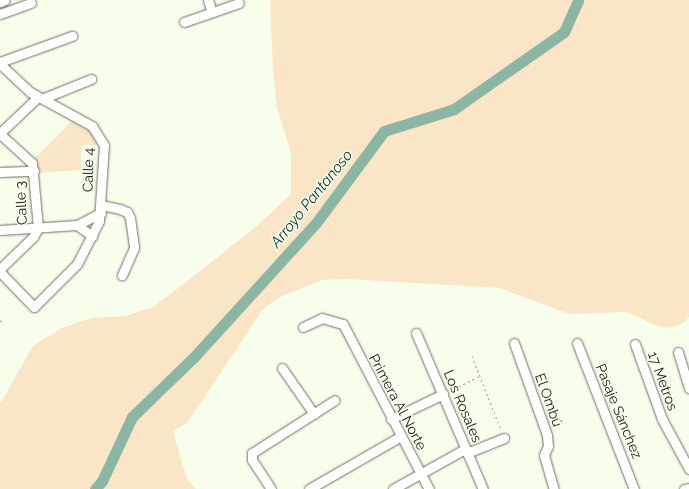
<!DOCTYPE html>
<meta charset="utf-8">
<style>
body{margin:0}
#map{position:relative;width:689px;height:489px;overflow:hidden;background:#f8feec;font-family:Raleway,sans-serif}
div>[style]{position:absolute}
[style*='--x']{left:calc(var(--x)*1px);top:calc(var(--y)*1px);width:calc(var(--w)*1px);rotate:calc(var(--a)*1deg)}
.green>*{inset:0;background:#fbe5c7}
.river>*{height:11px;margin:-5.5px;padding:0 5.5px;transform-origin:5.5px;border-radius:5.5px;background:#8bb6a4}
.path>*{height:1px;margin-top:-0.5px;transform-origin:0;background:repeating-linear-gradient(90deg,#9da194 0 2px,transparent 0 5px)}
.roads{filter:drop-shadow(0 0 1px #6b7061) drop-shadow(0 0 1px #6b7061)}
.minor>*{height:9px;margin:-4.5px;padding:0 4.5px;transform-origin:4.5px;border-radius:4.5px;background:#fff}
span{translate:-50% -50%;white-space:nowrap;text-align:center;line-height:1.15;-webkit-text-stroke:3px #f8feec;paint-order:stroke}
.street-label{font-size:14px;color:#1a1c16}
.water-label{font-size:15px;color:#0b3326;font-style:italic}
</style>
<div id="map">
<div class="green">
<div style="clip-path:polygon(270px 0,689px 0,689px 317px,683px 323px,670px 328px,657px 326px,627px 312px,569px 314px,500px 288px,347px 279px,322px 280px,278px 298px,263px 309px,187px 423px,173px 431px,187px 479px,196px 489px,0 489px,0 404px,33px 346px,62px 328px,91px 318px,126px 316px,155px 306px,252px 230px,291px 194px,291px 153px,277px 108px,273px 72px)"></div>
<div style="clip-path:polygon(75px 118px,88px 126px,100px 145px,81px 145px,81px 170px,37px 173px,33px 160px)"></div>
</div>
<div class="river">
<div style="--x:95;--y:489;--w:11;--a:-49"></div>
<div style="--x:102;--y:481;--w:71;--a:-64.9"></div>
<div style="--x:132;--y:417;--w:86;--a:-44.1"></div>
<div style="--x:194;--y:357;--w:181;--a:-47.7"></div>
<div style="--x:316;--y:223;--w:114;--a:-53.5"></div>
<div style="--x:384;--y:131;--w:73;--a:-17.4"></div>
<div style="--x:454;--y:109;--w:134;--a:-35"></div>
<div style="--x:564;--y:32;--w:35;--a:-66"></div>
</div>
<div class="path">
<div style="--x:0;--y:320;--w:4;--a:45"></div>
<div style="--x:472;--y:356;--w:79;--a:68.6"></div>
<div style="--x:450;--y:391;--w:33;--a:-27"></div>
</div>
<div class="roads">
<div class="minor">
<div style="--x:208;--y:0;--w:13;--a:72"></div>
<div style="--x:0;--y:2;--w:5;--a:-22"></div>
<div style="--x:0;--y:14;--w:33;--a:-20"></div>
<div style="--x:184;--y:22;--w:58;--a:-19.1"></div>
<div style="--x:0;--y:62;--w:77;--a:-19.9"></div>
<div style="--x:0;--y:64;--w:41;--a:43"></div>
<div style="--x:30;--y:92;--w:71;--a:28.7"></div>
<div style="--x:92;--y:126;--w:22;--a:58"></div>
<div style="--x:104;--y:145;--w:76;--a:93.8"></div>
<div style="--x:99;--y:221;--w:48;--a:117.1"></div>
<div style="--x:77;--y:264;--w:61;--a:135"></div>
<div style="--x:34;--y:307;--w:49;--a:-134.2"></div>
<div style="--x:44;--y:98;--w:51;--a:-22"></div>
<div style="--x:0;--y:133;--w:52;--a:-43.5"></div>
<div style="--x:0;--y:134;--w:43;--a:42.2"></div>
<div style="--x:32;--y:163;--w:65;--a:84.7"></div>
<div style="--x:38;--y:228;--w:10;--a:119"></div>
<div style="--x:33;--y:237;--w:46;--a:135.9"></div>
<div style="--x:0;--y:172;--w:34;--a:-2"></div>
<div style="--x:101;--y:205;--w:19;--a:12"></div>
<div style="--x:120;--y:209;--w:8;--a:23"></div>
<div style="--x:127;--y:212;--w:7;--a:63"></div>
<div style="--x:130;--y:218;--w:30;--a:82"></div>
<div style="--x:134;--y:248;--w:30;--a:114"></div>
<div style="--x:77;--y:225;--w:27;--a:-27"></div>
<div style="--x:0;--y:230;--w:77;--a:-3.7"></div>
<div style="--x:77;--y:225;--w:19;--a:36"></div>
<div style="--x:303;--y:327;--w:21;--a:-25"></div>
<div style="--x:322;--y:318;--w:22;--a:16"></div>
<div style="--x:343;--y:324;--w:186;--a:62.5"></div>
<div style="--x:416;--y:333;--w:170;--a:66.8"></div>
<div style="--x:514;--y:343;--w:98;--a:70.3"></div>
<div style="--x:547;--y:435;--w:11;--a:85"></div>
<div style="--x:548;--y:446;--w:10;--a:114"></div>
<div style="--x:544;--y:455;--w:35;--a:74"></div>
<div style="--x:577;--y:343;--w:157;--a:68.7"></div>
<div style="--x:635;--y:344;--w:80;--a:70.2"></div>
<div style="--x:662;--y:419;--w:57;--a:61.6"></div>
<div style="--x:678;--y:352;--w:38;--a:73"></div>
<div style="--x:282;--y:368;--w:56;--a:55.2"></div>
<div style="--x:391;--y:419;--w:58;--a:-25.7"></div>
<div style="--x:467;--y:453;--w:40;--a:-22"></div>
<div style="--x:271;--y:489;--w:35;--a:-123"></div>
<div style="--x:252;--y:460;--w:7;--a:-90"></div>
<div style="--x:252;--y:453;--w:98;--a:-32.6"></div>
<div style="--x:309;--y:489;--w:106;--a:-29.9"></div>
<div style="--x:393;--y:489;--w:82;--a:-29.1"></div>
<div style="--x:684;--y:489;--w:5;--a:-11"></div>
</div>
</div>
<div class="street-label">
<span style="left:88px;top:170px;rotate:-89deg">Calle 4</span>
<span style="left:21px;top:203px;rotate:-93deg">Calle 3</span>
<span style="left:663px;top:381px;rotate:70deg">17 Metros</span>
<span style="left:549px;top:400px;rotate:70deg">El Ombú</span>
<span style="left:398px;top:402px;rotate:62deg">Primera Al Norte</span>
<span style="left:463px;top:406px;rotate:67deg">Los Rosales</span>
<span style="left:619px;top:411px;rotate:68deg">Pasaje Sánchez</span>
</div>
<div class="water-label">
<span style="left:312px;top:199px;rotate:-51deg">Arroyo Pantanoso</span>
</div>
</div>
